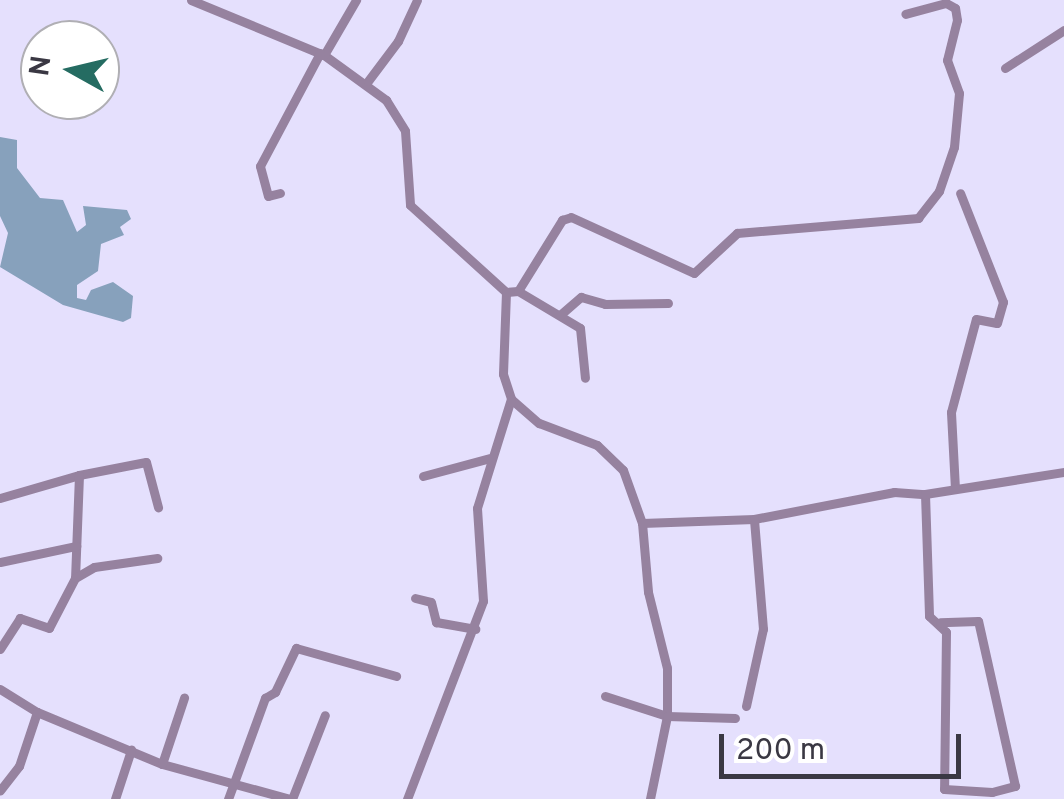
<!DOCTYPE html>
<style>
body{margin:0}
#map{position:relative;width:1064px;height:799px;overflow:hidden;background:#e5e0fd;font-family:Overpass,sans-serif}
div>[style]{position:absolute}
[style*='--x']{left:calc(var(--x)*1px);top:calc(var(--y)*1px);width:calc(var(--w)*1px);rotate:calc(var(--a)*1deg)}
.water>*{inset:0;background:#87a1bc}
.street>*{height:9px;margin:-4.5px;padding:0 4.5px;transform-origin:4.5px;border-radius:4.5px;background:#96829f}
span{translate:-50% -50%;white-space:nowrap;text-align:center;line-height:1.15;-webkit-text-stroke:10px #fff;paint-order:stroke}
.north{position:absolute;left:20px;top:20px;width:100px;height:100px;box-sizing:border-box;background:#fff;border:2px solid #b0afb4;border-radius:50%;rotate:278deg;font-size:28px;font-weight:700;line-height:40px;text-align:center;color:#3a3843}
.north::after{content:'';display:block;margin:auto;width:35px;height:45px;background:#256c62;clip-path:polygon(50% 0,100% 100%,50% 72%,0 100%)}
.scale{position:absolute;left:719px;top:734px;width:242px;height:45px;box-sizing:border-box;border:5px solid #3a3843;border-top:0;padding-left:12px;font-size:30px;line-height:35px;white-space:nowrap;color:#3a3843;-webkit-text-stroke:8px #fff;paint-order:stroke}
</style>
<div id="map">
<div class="water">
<div style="clip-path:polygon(0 137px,17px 140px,17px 168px,40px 198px,63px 200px,77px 232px,86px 225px,83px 206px,127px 210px,131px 219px,120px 227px,124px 235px,101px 244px,98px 271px,77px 285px,77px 298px,86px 300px,91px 290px,113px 282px,133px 296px,131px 318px,123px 322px,63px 305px,0 267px,8px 233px,0 216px)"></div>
</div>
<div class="street">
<div style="--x:191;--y:0;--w:144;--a:22.5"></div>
<div style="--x:324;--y:55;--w:77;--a:36"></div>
<div style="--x:386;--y:100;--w:36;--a:58"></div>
<div style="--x:405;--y:131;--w:74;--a:86.1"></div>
<div style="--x:410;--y:205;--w:130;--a:42.2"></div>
<div style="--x:506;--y:292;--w:82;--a:92.1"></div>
<div style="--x:503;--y:374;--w:26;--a:72"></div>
<div style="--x:511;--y:399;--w:37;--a:41"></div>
<div style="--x:539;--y:423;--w:62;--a:20.8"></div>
<div style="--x:597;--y:445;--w:36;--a:44"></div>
<div style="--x:623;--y:470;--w:56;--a:70.3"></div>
<div style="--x:642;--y:523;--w:69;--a:85"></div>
<div style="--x:648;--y:592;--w:78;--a:76"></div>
<div style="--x:667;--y:668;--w:48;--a:90"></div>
<div style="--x:667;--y:716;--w:85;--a:101.6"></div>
<div style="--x:324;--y:55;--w:64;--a:-59.8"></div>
<div style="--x:1005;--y:68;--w:70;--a:-32.8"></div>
<div style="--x:368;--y:81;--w:50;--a:-53.1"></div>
<div style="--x:398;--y:41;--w:45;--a:-65.1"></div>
<div style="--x:280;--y:193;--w:12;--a:166"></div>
<div style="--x:268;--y:196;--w:31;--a:-105"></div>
<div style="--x:260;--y:166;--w:128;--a:-62"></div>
<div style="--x:518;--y:291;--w:72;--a:30.8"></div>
<div style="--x:580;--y:328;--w:50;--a:84.3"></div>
<div style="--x:506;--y:292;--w:12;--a:-5"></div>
<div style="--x:518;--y:291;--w:84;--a:-58.2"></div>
<div style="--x:562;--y:220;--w:9;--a:-18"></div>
<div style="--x:571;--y:217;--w:135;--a:24.5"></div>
<div style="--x:694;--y:273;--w:59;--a:-42.9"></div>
<div style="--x:737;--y:233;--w:182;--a:-4.7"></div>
<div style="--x:918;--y:218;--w:34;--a:-52"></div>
<div style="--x:939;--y:191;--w:46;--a:-71.2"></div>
<div style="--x:954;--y:147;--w:54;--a:-84.7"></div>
<div style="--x:959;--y:93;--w:35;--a:-110"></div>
<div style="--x:947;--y:60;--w:41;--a:-76"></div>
<div style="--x:957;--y:20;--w:12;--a:-99"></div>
<div style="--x:955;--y:8;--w:10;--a:-151"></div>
<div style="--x:946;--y:3;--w:42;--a:165"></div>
<div style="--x:560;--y:315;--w:28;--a:-41"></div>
<div style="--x:581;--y:297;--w:25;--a:16"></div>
<div style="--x:605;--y:304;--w:63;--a:-0.9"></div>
<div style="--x:79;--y:475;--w:68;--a:-11"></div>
<div style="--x:146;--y:462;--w:47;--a:75.1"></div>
<div style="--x:423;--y:476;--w:69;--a:-15"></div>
<div style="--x:955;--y:489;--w:77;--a:-93"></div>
<div style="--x:951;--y:412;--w:96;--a:-75"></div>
<div style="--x:976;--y:319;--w:21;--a:11"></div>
<div style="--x:997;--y:323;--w:22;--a:-74"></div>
<div style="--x:1003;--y:302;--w:117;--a:-111.5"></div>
<div style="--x:925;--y:494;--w:122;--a:88.1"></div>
<div style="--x:929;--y:616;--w:23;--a:43"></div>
<div style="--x:946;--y:632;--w:157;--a:90.7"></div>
<div style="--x:944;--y:789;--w:48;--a:3.6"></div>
<div style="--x:992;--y:792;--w:24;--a:-15"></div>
<div style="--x:1015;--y:786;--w:169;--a:-102.6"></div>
<div style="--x:978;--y:621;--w:38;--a:178"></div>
<div style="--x:0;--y:498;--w:82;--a:-16.2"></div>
<div style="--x:79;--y:475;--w:103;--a:92.2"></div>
<div style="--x:75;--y:578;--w:56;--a:117.5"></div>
<div style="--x:49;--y:628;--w:31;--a:-161"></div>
<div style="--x:20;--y:618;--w:37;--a:123"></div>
<div style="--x:642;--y:523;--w:112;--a:-2"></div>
<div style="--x:754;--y:519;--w:143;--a:-10.9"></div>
<div style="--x:894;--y:492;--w:31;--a:4"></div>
<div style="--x:925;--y:494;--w:141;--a:-9"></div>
<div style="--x:0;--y:562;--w:78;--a:-11.9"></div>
<div style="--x:75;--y:578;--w:22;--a:-30"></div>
<div style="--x:94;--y:567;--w:64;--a:-8.1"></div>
<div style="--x:415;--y:598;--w:16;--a:14"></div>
<div style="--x:431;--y:602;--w:21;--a:76"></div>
<div style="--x:436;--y:622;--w:40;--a:10"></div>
<div style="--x:0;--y:689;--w:44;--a:31.9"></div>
<div style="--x:37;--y:712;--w:57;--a:108.4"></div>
<div style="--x:19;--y:766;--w:31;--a:128"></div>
<div style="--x:605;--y:696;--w:65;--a:17.9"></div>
<div style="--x:667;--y:716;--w:68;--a:1.7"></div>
<div style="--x:746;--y:706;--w:79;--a:-77.6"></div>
<div style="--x:763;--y:629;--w:110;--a:-94.7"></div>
<div style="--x:37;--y:712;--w:135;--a:22.6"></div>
<div style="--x:162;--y:764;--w:133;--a:15.3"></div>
<div style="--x:162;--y:764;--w:70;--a:-71.6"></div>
<div style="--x:115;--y:799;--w:52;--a:-71.9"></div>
<div style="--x:228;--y:799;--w:108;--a:-69.9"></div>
<div style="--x:265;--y:698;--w:12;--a:-31"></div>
<div style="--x:275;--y:692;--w:49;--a:-64.5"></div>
<div style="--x:296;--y:648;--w:104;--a:15.6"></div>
<div style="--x:292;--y:799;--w:90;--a:-68.6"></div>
<div style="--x:407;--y:799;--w:212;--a:-69"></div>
<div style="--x:483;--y:601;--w:93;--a:-93.7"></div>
<div style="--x:477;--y:508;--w:114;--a:-72.7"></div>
</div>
<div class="north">N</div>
<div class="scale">200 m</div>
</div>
